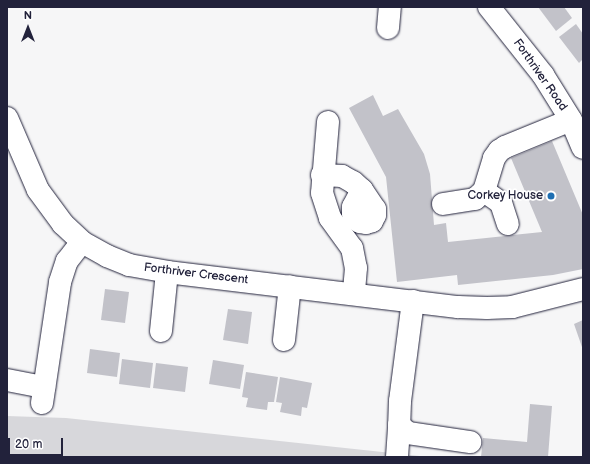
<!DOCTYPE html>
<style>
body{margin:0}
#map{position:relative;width:590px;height:464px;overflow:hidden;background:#f6f6f7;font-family:"Balsamiq Sans",sans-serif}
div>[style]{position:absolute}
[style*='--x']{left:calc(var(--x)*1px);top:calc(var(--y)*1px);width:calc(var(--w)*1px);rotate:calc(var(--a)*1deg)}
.green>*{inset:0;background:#d7d7db}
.building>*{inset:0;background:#c2c2c9}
.roads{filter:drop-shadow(0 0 1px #22223b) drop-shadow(0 0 1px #22223b)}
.minor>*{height:22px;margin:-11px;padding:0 11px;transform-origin:11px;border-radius:11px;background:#fff}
.dots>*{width:11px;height:11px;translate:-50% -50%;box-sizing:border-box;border:2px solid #fff;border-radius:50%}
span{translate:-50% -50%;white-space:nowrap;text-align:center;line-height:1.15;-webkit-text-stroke:3.5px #fff;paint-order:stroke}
.street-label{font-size:12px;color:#22223b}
.poi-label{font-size:12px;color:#22223b}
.right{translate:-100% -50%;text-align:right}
.frame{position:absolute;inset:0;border:8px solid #22223b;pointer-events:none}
.north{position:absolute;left:8px;top:8px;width:40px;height:40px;-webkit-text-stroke:3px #fff;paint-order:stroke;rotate:0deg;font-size:11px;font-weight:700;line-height:16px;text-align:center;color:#22223b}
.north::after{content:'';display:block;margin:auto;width:14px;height:18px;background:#22223b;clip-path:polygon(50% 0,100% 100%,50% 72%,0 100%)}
.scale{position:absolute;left:8px;top:438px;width:55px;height:18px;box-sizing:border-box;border:2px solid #22223b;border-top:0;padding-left:5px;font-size:12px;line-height:14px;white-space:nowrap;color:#22223b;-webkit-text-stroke:3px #fff;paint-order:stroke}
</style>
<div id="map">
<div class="green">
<div style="clip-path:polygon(7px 416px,66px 418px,429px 457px,7px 457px)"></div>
</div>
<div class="building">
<div style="clip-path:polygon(538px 7px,564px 7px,572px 18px,556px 31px)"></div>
<div style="clip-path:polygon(576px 24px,583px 34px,583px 59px,579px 63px,559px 37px)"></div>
<div style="clip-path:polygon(373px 95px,383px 116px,398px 109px,424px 154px,430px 174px,434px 225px,446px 223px,448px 242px,542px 232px,511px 158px,552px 141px,583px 215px,583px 269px,553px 275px,458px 285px,457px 275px,397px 282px,386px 177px,349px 108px)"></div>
<div style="clip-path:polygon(105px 289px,129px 292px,125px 323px,101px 320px)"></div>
<div style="clip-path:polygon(228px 309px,252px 312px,248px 344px,223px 340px)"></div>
<div style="clip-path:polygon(583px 320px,583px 350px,574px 324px)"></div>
<div style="clip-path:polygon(90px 349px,120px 353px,117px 377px,87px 373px)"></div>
<div style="clip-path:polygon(122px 359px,153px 363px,150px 388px,119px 384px)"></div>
<div style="clip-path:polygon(213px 360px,244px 365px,240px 389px,209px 384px)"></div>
<div style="clip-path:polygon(156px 363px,188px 367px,185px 392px,153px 388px)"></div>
<div style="clip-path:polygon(246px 372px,278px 377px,274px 402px,268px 402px,267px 410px,246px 407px,248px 398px,242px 397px)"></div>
<div style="clip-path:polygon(280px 377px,312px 383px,307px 408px,302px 407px,301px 416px,280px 412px,282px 403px,276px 402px)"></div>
<div style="clip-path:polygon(530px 404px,552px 406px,548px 457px,481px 457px,483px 438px,527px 442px)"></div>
</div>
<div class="roads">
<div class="minor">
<div style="--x:489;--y:7;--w:87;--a:51.5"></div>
<div style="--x:543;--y:75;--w:53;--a:58.1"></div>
<div style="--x:571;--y:120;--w:30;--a:67"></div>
<div style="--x:388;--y:28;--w:21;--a:-85"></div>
<div style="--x:7;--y:118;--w:78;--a:66.7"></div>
<div style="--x:38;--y:190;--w:42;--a:53.7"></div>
<div style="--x:63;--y:224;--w:26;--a:43"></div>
<div style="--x:82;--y:242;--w:29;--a:29"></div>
<div style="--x:107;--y:256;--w:24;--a:22"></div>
<div style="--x:129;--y:265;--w:39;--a:10"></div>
<div style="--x:167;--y:272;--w:293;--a:6.9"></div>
<div style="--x:458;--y:307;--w:29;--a:2"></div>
<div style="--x:487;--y:308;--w:25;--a:-2"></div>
<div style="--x:512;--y:307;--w:73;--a:-14.2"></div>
<div style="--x:328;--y:122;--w:71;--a:94.8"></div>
<div style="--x:322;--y:193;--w:26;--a:72"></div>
<div style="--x:330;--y:218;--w:37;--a:54"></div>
<div style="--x:352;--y:248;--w:20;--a:79"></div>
<div style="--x:356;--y:268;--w:25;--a:95"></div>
<div style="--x:322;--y:175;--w:20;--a:3"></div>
<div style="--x:342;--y:176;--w:13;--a:29"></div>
<div style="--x:353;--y:182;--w:12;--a:42"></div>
<div style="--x:362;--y:190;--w:23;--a:56"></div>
<div style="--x:375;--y:209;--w:6;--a:90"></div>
<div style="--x:375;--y:215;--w:7;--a:117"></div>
<div style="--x:372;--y:221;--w:6;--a:162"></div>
<div style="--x:366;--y:223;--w:6;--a:-171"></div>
<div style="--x:360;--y:222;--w:7;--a:-146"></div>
<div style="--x:354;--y:218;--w:5;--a:-101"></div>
<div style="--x:353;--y:213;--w:6;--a:-90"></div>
<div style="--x:353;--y:207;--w:19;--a:-62"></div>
<div style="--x:484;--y:191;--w:21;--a:35"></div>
<div style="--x:501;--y:203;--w:22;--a:72"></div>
<div style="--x:443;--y:204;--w:32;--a:-9"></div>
<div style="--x:475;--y:199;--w:12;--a:-42"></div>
<div style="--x:484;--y:191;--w:34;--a:-73"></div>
<div style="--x:494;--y:158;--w:9;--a:-54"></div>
<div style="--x:499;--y:151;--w:7;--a:-34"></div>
<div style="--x:505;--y:147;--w:71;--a:-22.2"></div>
<div style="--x:413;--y:301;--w:101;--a:97.4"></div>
<div style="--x:400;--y:401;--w:24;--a:92"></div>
<div style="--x:399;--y:425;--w:12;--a:42"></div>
<div style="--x:408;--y:433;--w:63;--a:8.3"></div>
<div style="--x:161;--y:331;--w:59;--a:-84.2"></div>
<div style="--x:284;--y:340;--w:54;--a:-83.7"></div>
<div style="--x:7;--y:380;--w:38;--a:11"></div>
<div style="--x:42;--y:403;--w:122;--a:-81.5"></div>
<div style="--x:60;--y:282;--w:22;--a:-72"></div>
<div style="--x:67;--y:261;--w:24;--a:-52"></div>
<div style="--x:397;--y:457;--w:32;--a:-86"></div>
</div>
</div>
<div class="dots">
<div style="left:551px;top:196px;background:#1f6fb2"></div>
</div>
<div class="street-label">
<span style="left:540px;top:75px;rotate:55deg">Forthriver Road</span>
<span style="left:196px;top:274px;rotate:7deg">Forthriver Crescent</span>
</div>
<div class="poi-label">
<span class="right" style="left:543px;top:196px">Corkey House</span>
</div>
<div class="frame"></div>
<div class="north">N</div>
<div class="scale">20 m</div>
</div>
